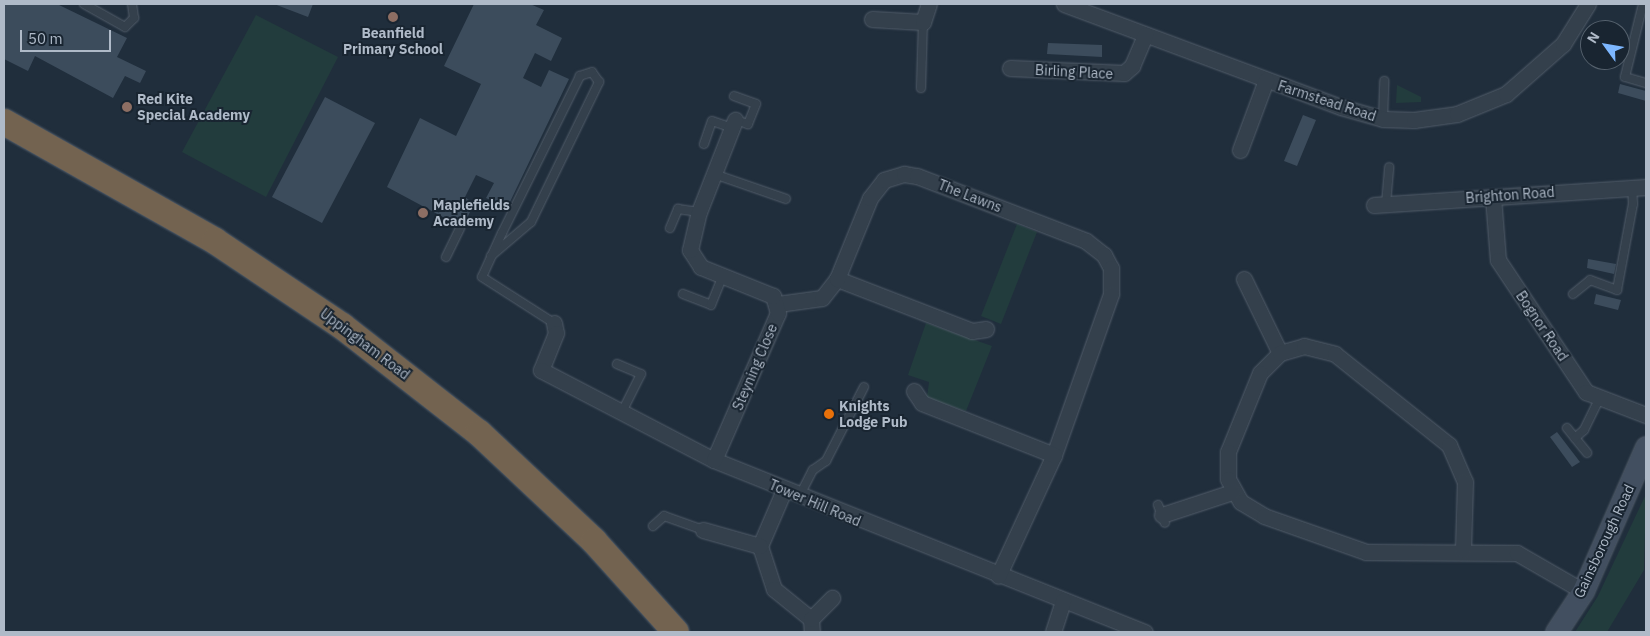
<!DOCTYPE html>
<style>
body{margin:0}
#map{position:relative;width:1650px;height:636px;overflow:hidden;background:#202e3c;font-family:"IBM Plex Sans",sans-serif}
div>[style]{position:absolute}
[style*='--x']{left:calc(var(--x)*1px);top:calc(var(--y)*1px);width:calc(var(--w)*1px);rotate:calc(var(--a)*1deg)}
.green>*{inset:0;background:#223c3d}
.building>*{inset:0;background:#3c4c5c}
.roads{filter:drop-shadow(0 0 1px #525d6a) drop-shadow(0 0 1px #525d6a)}
.lane>*{height:8px;margin:-4px;padding:0 4px;transform-origin:4px;border-radius:4px;background:#34404c}
.street>*{height:15px;margin:-7.5px;padding:0 7.5px;transform-origin:7.5px;border-radius:7.5px;background:#34404c}
.secondary>*{height:21px;margin:-10.5px;padding:0 10.5px;transform-origin:10.5px;border-radius:10.5px;background:#424f60}
.highway>*{height:26px;margin:-13px;padding:0 13px;transform-origin:13px;border-radius:13px;background:#736350}
.dots>*{width:14px;height:14px;translate:-50% -50%;box-sizing:border-box;border:2px solid #192531;border-radius:50%}
span{translate:-50% -50%;white-space:nowrap;text-align:center;line-height:1.15;-webkit-text-stroke:4px #192531;paint-order:stroke}
.poi-label{font-size:14px;color:#afbac8;font-weight:700}
.left{translate:0 -50%;text-align:left}
.street-label{font-size:14px;color:#afbac8}
.frame{position:absolute;inset:0;border:5px solid #afbac8;pointer-events:none}
.north{position:absolute;left:1580px;top:20px;width:50px;height:50px;box-sizing:border-box;background:#192531;border:1px solid #55616d;border-radius:50%;rotate:302deg;font-size:14px;font-weight:700;line-height:20px;text-align:center;color:#afbac8}
.north::after{content:'';display:block;margin:auto;width:18px;height:22px;background:#7db7ff;clip-path:polygon(50% 0,100% 100%,50% 72%,0 100%)}
.scale{position:absolute;left:20px;top:30px;width:91px;height:22px;box-sizing:border-box;border:2px solid #afbac8;border-top:0;padding-left:6px;font-size:15px;line-height:18px;white-space:nowrap;color:#afbac8;-webkit-text-stroke:4px #192531;paint-order:stroke}
</style>
<div id="map">
<div class="green">
<div style="clip-path:polygon(256px 15px,338px 57px,266px 197px,182px 152px)"></div>
<div style="clip-path:polygon(1397px 85px,1421px 97px,1421px 102px,1396px 103px)"></div>
<div style="clip-path:polygon(1017px 224px,1037px 232px,1001px 324px,981px 316px)"></div>
<div style="clip-path:polygon(926px 323px,992px 346px,966px 411px,932px 400px,927px 397px,929px 382px,908px 375px)"></div>
<div style="clip-path:polygon(1646px 494px,1644px 570px,1607px 632px,1575px 632px,1598px 596px)"></div>
</div>
<div class="building">
<div style="clip-path:polygon(4px 4px,57px 4px,127px 38px,117px 57px,146px 71px,140px 83px,125px 76px,113px 98px,35px 56px,28px 71px,4px 59px)"></div>
<div style="clip-path:polygon(274px 4px,313px 4px,308px 17px)"></div>
<div style="clip-path:polygon(474px 4px,530px 4px,544px 10px,536px 25px,562px 38px,551px 61px,535px 53px,523px 78px,541px 87px,549px 70px,569px 79px,507px 208px,486px 198px,494px 183px,476px 175px,465px 197px,474px 204px,464px 224px,456px 224px,387px 187px,420px 118px,456px 136px,481px 84px,444px 66px)"></div>
<div style="clip-path:polygon(1048px 43px,1102px 45px,1102px 57px,1047px 54px)"></div>
<div style="clip-path:polygon(1620px 84px,1646px 91px,1646px 101px,1618px 93px)"></div>
<div style="clip-path:polygon(325px 97px,375px 123px,322px 223px,272px 197px)"></div>
<div style="clip-path:polygon(1303px 115px,1316px 120px,1297px 166px,1284px 161px)"></div>
<div style="clip-path:polygon(1588px 259px,1616px 264px,1614px 274px,1587px 268px)"></div>
<div style="clip-path:polygon(1596px 294px,1621px 300px,1618px 310px,1594px 304px)"></div>
<div style="clip-path:polygon(1557px 432px,1580px 462px,1572px 467px,1550px 437px)"></div>
</div>
<div class="roads">
<div class="lane">
<div style="--x:84;--y:4;--w:47;--a:29.3"></div>
<div style="--x:125;--y:27;--w:13;--a:-45"></div>
<div style="--x:134;--y:18;--w:14;--a:-98"></div>
<div style="--x:1643;--y:4;--w:75;--a:103.9"></div>
<div style="--x:1625;--y:77;--w:22;--a:16"></div>
<div style="--x:921;--y:88;--w:66;--a:-88.3"></div>
<div style="--x:734;--y:96;--w:23;--a:20"></div>
<div style="--x:756;--y:104;--w:22;--a:112"></div>
<div style="--x:748;--y:124;--w:14;--a:-163"></div>
<div style="--x:1383;--y:119;--w:38;--a:-88"></div>
<div style="--x:704;--y:144;--w:24;--a:-71"></div>
<div style="--x:712;--y:121;--w:21;--a:19"></div>
<div style="--x:714;--y:174;--w:76;--a:19.1"></div>
<div style="--x:1386;--y:204;--w:37;--a:-85"></div>
<div style="--x:670;--y:228;--w:21;--a:-67"></div>
<div style="--x:678;--y:209;--w:21;--a:8"></div>
<div style="--x:491;--y:256;--w:52;--a:-40.4"></div>
<div style="--x:531;--y:222;--w:156;--a:-64.1"></div>
<div style="--x:599;--y:82;--w:12;--a:-125"></div>
<div style="--x:592;--y:72;--w:13;--a:162"></div>
<div style="--x:580;--y:76;--w:175;--a:116.4"></div>
<div style="--x:502;--y:233;--w:48;--a:114.4"></div>
<div style="--x:482;--y:277;--w:85;--a:32.6"></div>
<div style="--x:446;--y:257;--w:32;--a:-64"></div>
<div style="--x:683;--y:294;--w:30;--a:21"></div>
<div style="--x:711;--y:305;--w:32;--a:-68"></div>
<div style="--x:1573;--y:294;--w:22;--a:-39"></div>
<div style="--x:1590;--y:280;--w:29;--a:20"></div>
<div style="--x:1617;--y:290;--w:87;--a:-79.5"></div>
<div style="--x:1633;--y:204;--w:17;--a:-93"></div>
<div style="--x:617;--y:364;--w:26;--a:23"></div>
<div style="--x:641;--y:374;--w:42;--a:116.6"></div>
<div style="--x:1567;--y:428;--w:32;--a:51"></div>
<div style="--x:1575;--y:438;--w:12;--a:-42"></div>
<div style="--x:1584;--y:430;--w:34;--a:-64"></div>
<div style="--x:800;--y:495;--w:28;--a:-63"></div>
<div style="--x:813;--y:470;--w:16;--a:-35"></div>
<div style="--x:826;--y:461;--w:83;--a:-62.8"></div>
<div style="--x:1158;--y:505;--w:19;--a:69"></div>
<div style="--x:653;--y:526;--w:15;--a:-42"></div>
<div style="--x:664;--y:516;--w:41;--a:19.7"></div>
</div>
<div class="street">
<div style="--x:1064;--y:4;--w:296;--a:20.4"></div>
<div style="--x:1341;--y:107;--w:44;--a:15.9"></div>
<div style="--x:1383;--y:119;--w:31;--a:2"></div>
<div style="--x:1414;--y:120;--w:43;--a:-7.9"></div>
<div style="--x:1457;--y:114;--w:53;--a:-22.2"></div>
<div style="--x:1506;--y:94;--w:76;--a:-41.3"></div>
<div style="--x:1563;--y:44;--w:47;--a:-58"></div>
<div style="--x:872;--y:19;--w:51;--a:3.4"></div>
<div style="--x:923;--y:22;--w:19;--a:-72"></div>
<div style="--x:1010;--y:68;--w:114;--a:2.5"></div>
<div style="--x:1124;--y:73;--w:11;--a:-41"></div>
<div style="--x:1132;--y:66;--w:34;--a:-67"></div>
<div style="--x:1240;--y:150;--w:75;--a:-69.6"></div>
<div style="--x:1493;--y:197;--w:63;--a:85.5"></div>
<div style="--x:1498;--y:260;--w:159;--a:56.3"></div>
<div style="--x:1586;--y:392;--w:64;--a:21"></div>
<div style="--x:1374;--y:205;--w:273;--a:-3.8"></div>
<div style="--x:1244;--y:279;--w:82;--a:64.1"></div>
<div style="--x:1280;--y:353;--w:28;--a:135"></div>
<div style="--x:1260;--y:373;--w:85;--a:112.1"></div>
<div style="--x:1228;--y:452;--w:27;--a:90"></div>
<div style="--x:1228;--y:479;--w:26;--a:61"></div>
<div style="--x:1241;--y:502;--w:27;--a:31"></div>
<div style="--x:1264;--y:516;--w:108;--a:19.4"></div>
<div style="--x:1366;--y:552;--w:151;--a:0.4"></div>
<div style="--x:1517;--y:553;--w:76;--a:29.9"></div>
<div style="--x:778;--y:304;--w:44;--a:-7.8"></div>
<div style="--x:822;--y:298;--w:24;--a:-52"></div>
<div style="--x:554;--y:323;--w:10;--a:79"></div>
<div style="--x:556;--y:333;--w:40;--a:112"></div>
<div style="--x:541;--y:370;--w:195;--a:27.5"></div>
<div style="--x:714;--y:460;--w:464;--a:21.8"></div>
<div style="--x:986;--y:329;--w:14;--a:172"></div>
<div style="--x:972;--y:331;--w:145;--a:-158.9"></div>
<div style="--x:837;--y:279;--w:87;--a:-67.8"></div>
<div style="--x:870;--y:198;--w:23;--a:-52"></div>
<div style="--x:884;--y:180;--w:21;--a:-17"></div>
<div style="--x:904;--y:174;--w:13;--a:9"></div>
<div style="--x:917;--y:176;--w:181;--a:21"></div>
<div style="--x:1086;--y:241;--w:23;--a:38"></div>
<div style="--x:1104;--y:255;--w:15;--a:62"></div>
<div style="--x:1111;--y:268;--w:26;--a:90"></div>
<div style="--x:1111;--y:294;--w:171;--a:109.5"></div>
<div style="--x:1054;--y:455;--w:133;--a:114.8"></div>
<div style="--x:1280;--y:353;--w:25;--a:-16"></div>
<div style="--x:1304;--y:346;--w:32;--a:14"></div>
<div style="--x:1335;--y:354;--w:146;--a:38.6"></div>
<div style="--x:1449;--y:445;--w:40;--a:66.6"></div>
<div style="--x:1465;--y:482;--w:68;--a:91.7"></div>
<div style="--x:914;--y:391;--w:14;--a:56"></div>
<div style="--x:922;--y:403;--w:142;--a:21.5"></div>
<div style="--x:714;--y:460;--w:160;--a:-66.5"></div>
<div style="--x:778;--y:313;--w:18;--a:-106"></div>
<div style="--x:773;--y:296;--w:78;--a:-158.1"></div>
<div style="--x:701;--y:267;--w:20;--a:-123"></div>
<div style="--x:690;--y:250;--w:39;--a:-77"></div>
<div style="--x:699;--y:212;--w:99;--a:-68.6"></div>
<div style="--x:784;--y:490;--w:61;--a:113.2"></div>
<div style="--x:760;--y:546;--w:45;--a:72"></div>
<div style="--x:774;--y:589;--w:48;--a:39"></div>
<div style="--x:811;--y:619;--w:13;--a:86"></div>
<div style="--x:1162;--y:515;--w:74;--a:-18.2"></div>
<div style="--x:703;--y:530;--w:59;--a:15.7"></div>
<div style="--x:811;--y:619;--w:30;--a:-45"></div>
<div style="--x:1053;--y:632;--w:33;--a:-72"></div>
</div>
<div class="secondary">
<div style="--x:1556;--y:632;--w:49;--a:-56.6"></div>
<div style="--x:1583;--y:591;--w:157;--a:-66.4"></div>
</div>
<div class="highway">
<div style="--x:4;--y:122;--w:242;--a:29.4"></div>
<div style="--x:215;--y:241;--w:153;--a:33.8"></div>
<div style="--x:342;--y:326;--w:174;--a:38"></div>
<div style="--x:479;--y:433;--w:158;--a:43.2"></div>
<div style="--x:594;--y:541;--w:122;--a:48"></div>
</div>
</div>
<div class="dots">
<div style="left:393px;top:17px;background:#8d6e63"></div>
<div style="left:127px;top:107px;background:#8d6e63"></div>
<div style="left:423px;top:213px;background:#8d6e63"></div>
<div style="left:829px;top:414px;background:#e8710a"></div>
</div>
<div class="poi-label">
<span style="left:393px;top:41px">Beanfield<br>Primary School</span>
<span class="left" style="left:137px;top:107px">Red Kite<br>Special Academy</span>
<span class="left" style="left:433px;top:213px">Maplefields<br>Academy</span>
<span class="left" style="left:839px;top:414px">Knights<br>Lodge Pub</span>
</div>
<div class="street-label">
<span style="left:1074px;top:72px;rotate:3deg">Birling Place</span>
<span style="left:1327px;top:101px;rotate:18deg">Farmstead Road</span>
<span style="left:1510px;top:195px;rotate:-4deg">Brighton Road</span>
<span style="left:970px;top:196px;rotate:21deg">The Lawns</span>
<span style="left:1542px;top:326px;rotate:56deg">Bognor Road</span>
<span style="left:365px;top:344px;rotate:37deg">Uppingham Road</span>
<span style="left:755px;top:367px;rotate:-67deg">Steyning Close</span>
<span style="left:815px;top:503px;rotate:23deg">Tower Hill Road</span>
<span style="left:1604px;top:541px;rotate:-65deg">Gainsborough Road</span>
</div>
<div class="frame"></div>
<div class="north">N</div>
<div class="scale">50 m</div>
</div>
